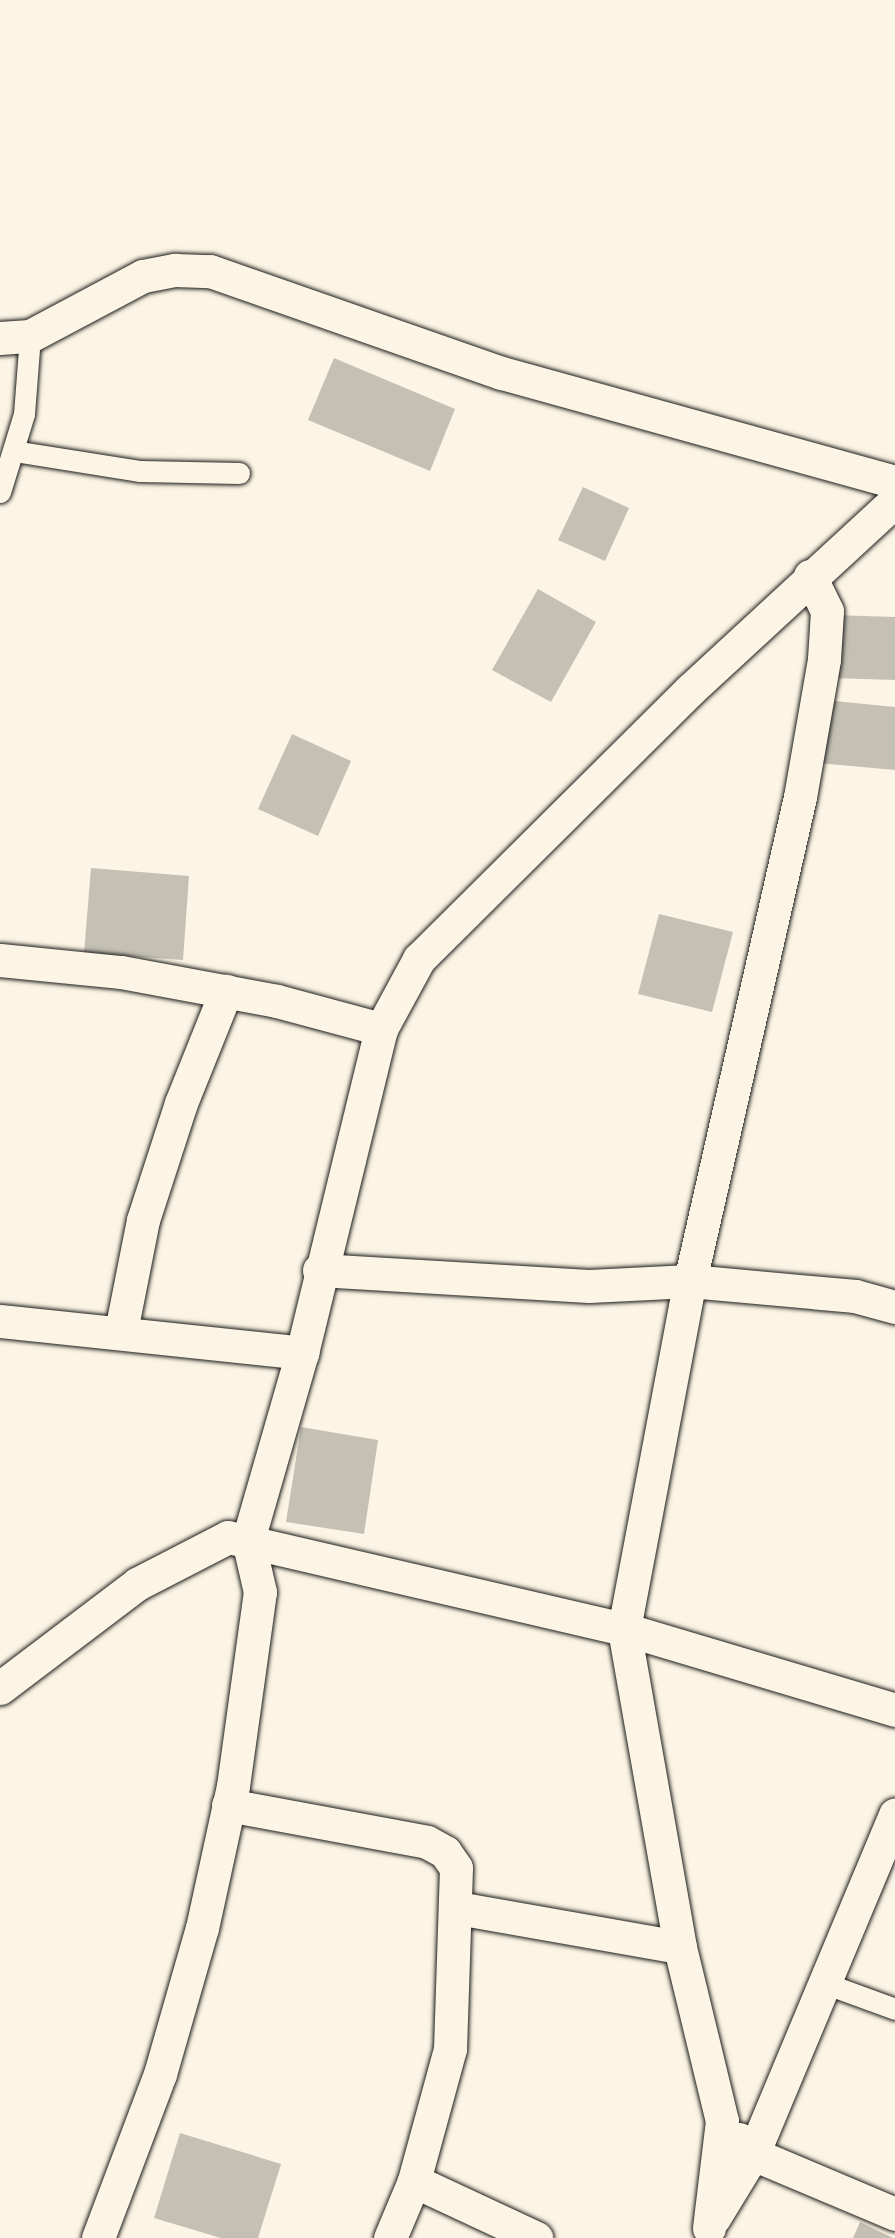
<!DOCTYPE html>
<style>
body{margin:0}
#map{position:relative;width:895px;height:2238px;overflow:hidden;background:#fcf5e5;font-family:Pangolin,sans-serif}
div>[style]{position:absolute}
[style*='--x']{left:calc(var(--x)*1px);top:calc(var(--y)*1px);width:calc(var(--w)*1px);rotate:calc(var(--a)*1deg)}
.building>*{inset:0;background:#c4c0b3}
.roads{filter:drop-shadow(0 0 2px #1c1c1c) drop-shadow(0 0 2px #1c1c1c)}
.lane>*{height:21px;margin:-10.5px;padding:0 10.5px;transform-origin:10.5px;border-radius:10.5px;background:#fcf5e5}
.street>*{height:33px;margin:-16.5px;padding:0 16.5px;transform-origin:16.5px;border-radius:16.5px;background:#fcf5e5}
span{translate:-50% -50%;white-space:nowrap;text-align:center;line-height:1.15;-webkit-text-stroke:4.5px #fcf5e5;paint-order:stroke}
</style>
<div id="map">
<div class="building">
<div style="clip-path:polygon(334px 358px,455px 409px,430px 471px,308px 420px)"></div>
<div style="clip-path:polygon(583px 487px,629px 508px,605px 561px,558px 540px)"></div>
<div style="clip-path:polygon(538px 589px,596px 622px,551px 702px,492px 670px)"></div>
<div style="clip-path:polygon(833px 615px,895px 617px,895px 680px,831px 678px)"></div>
<div style="clip-path:polygon(824px 700px,895px 707px,895px 770px,818px 763px)"></div>
<div style="clip-path:polygon(292px 734px,351px 761px,318px 836px,258px 809px)"></div>
<div style="clip-path:polygon(91px 868px,189px 876px,183px 960px,84px 953px)"></div>
<div style="clip-path:polygon(659px 914px,733px 932px,712px 1012px,638px 994px)"></div>
<div style="clip-path:polygon(301px 1427px,378px 1440px,364px 1534px,286px 1522px)"></div>
<div style="clip-path:polygon(180px 2133px,281px 2164px,258px 2238px,221px 2238px,154px 2218px)"></div>
<div style="clip-path:polygon(860px 2222px,893px 2238px,853px 2238px)"></div>
</div>
<div class="roads">
<div class="lane">
<div style="--x:14;--y:451;--w:128;--a:9"></div>
<div style="--x:140;--y:471;--w:99;--a:1.2"></div>
<div style="--x:0;--y:492;--w:82;--a:-72.9"></div>
<div style="--x:24;--y:414;--w:78;--a:-85.6"></div>
<div style="--x:824;--y:1983;--w:76;--a:20.1"></div>
</div>
<div class="street">
<div style="--x:0;--y:338;--w:30;--a:-4"></div>
<div style="--x:30;--y:336;--w:128;--a:-28"></div>
<div style="--x:143;--y:276;--w:33;--a:-11"></div>
<div style="--x:175;--y:270;--w:35;--a:2"></div>
<div style="--x:210;--y:271;--w:309;--a:19.3"></div>
<div style="--x:502;--y:373;--w:408;--a:15.5"></div>
<div style="--x:0;--y:960;--w:122;--a:5.7"></div>
<div style="--x:121;--y:972;--w:159;--a:10.5"></div>
<div style="--x:277;--y:1001;--w:108;--a:15.1"></div>
<div style="--x:319;--y:1270;--w:270;--a:3.4"></div>
<div style="--x:589;--y:1286;--w:101;--a:-2.8"></div>
<div style="--x:690;--y:1281;--w:166;--a:5.2"></div>
<div style="--x:855;--y:1296;--w:41;--a:15.4"></div>
<div style="--x:0;--y:1321;--w:304;--a:6"></div>
<div style="--x:121;--y:1331;--w:113;--a:-78.8"></div>
<div style="--x:143;--y:1220;--w:123;--a:-72"></div>
<div style="--x:181;--y:1103;--w:121;--a:-68.1"></div>
<div style="--x:0;--y:1688;--w:172;--a:-37.2"></div>
<div style="--x:137;--y:1584;--w:102;--a:-27.3"></div>
<div style="--x:228;--y:1537;--w:407;--a:13.1"></div>
<div style="--x:624;--y:1629;--w:283;--a:16.6"></div>
<div style="--x:228;--y:1805;--w:202;--a:10.5"></div>
<div style="--x:427;--y:1842;--w:21;--a:29"></div>
<div style="--x:445;--y:1852;--w:19;--a:55"></div>
<div style="--x:456;--y:1868;--w:181;--a:91.9"></div>
<div style="--x:450;--y:2049;--w:137;--a:105.3"></div>
<div style="--x:414;--y:2181;--w:62;--a:112.8"></div>
<div style="--x:458;--y:1908;--w:225;--a:10"></div>
<div style="--x:739;--y:2139;--w:21;--a:47"></div>
<div style="--x:753;--y:2154;--w:154;--a:22.9"></div>
<div style="--x:414;--y:2181;--w:135;--a:25"></div>
<div style="--x:714;--y:2218;--w:75;--a:-58.6"></div>
<div style="--x:753;--y:2154;--w:368;--a:-67.3"></div>
<div style="--x:709;--y:2228;--w:108;--a:-83.1"></div>
<div style="--x:722;--y:2121;--w:179;--a:-103.6"></div>
<div style="--x:680;--y:1947;--w:323;--a:-100"></div>
<div style="--x:624;--y:1629;--w:354;--a:-79.3"></div>
<div style="--x:690;--y:1281;--w:496;--a:-77.2"></div>
<div style="--x:800;--y:797;--w:140;--a:-80.1"></div>
<div style="--x:824;--y:659;--w:48;--a:-86.4"></div>
<div style="--x:827;--y:611;--w:39;--a:-116"></div>
<div style="--x:98;--y:2238;--w:175;--a:-69.3"></div>
<div style="--x:160;--y:2074;--w:152;--a:-74"></div>
<div style="--x:202;--y:1928;--w:145;--a:-77.7"></div>
<div style="--x:233;--y:1786;--w:196;--a:-82.1"></div>
<div style="--x:260;--y:1592;--w:53;--a:-103"></div>
<div style="--x:248;--y:1540;--w:195;--a:-73.9"></div>
<div style="--x:302;--y:1353;--w:333;--a:-76.3"></div>
<div style="--x:381;--y:1029;--w:80;--a:-61.5"></div>
<div style="--x:419;--y:959;--w:382;--a:-44.8"></div>
<div style="--x:690;--y:690;--w:279;--a:-42.7"></div>
</div>
</div>
</div>
